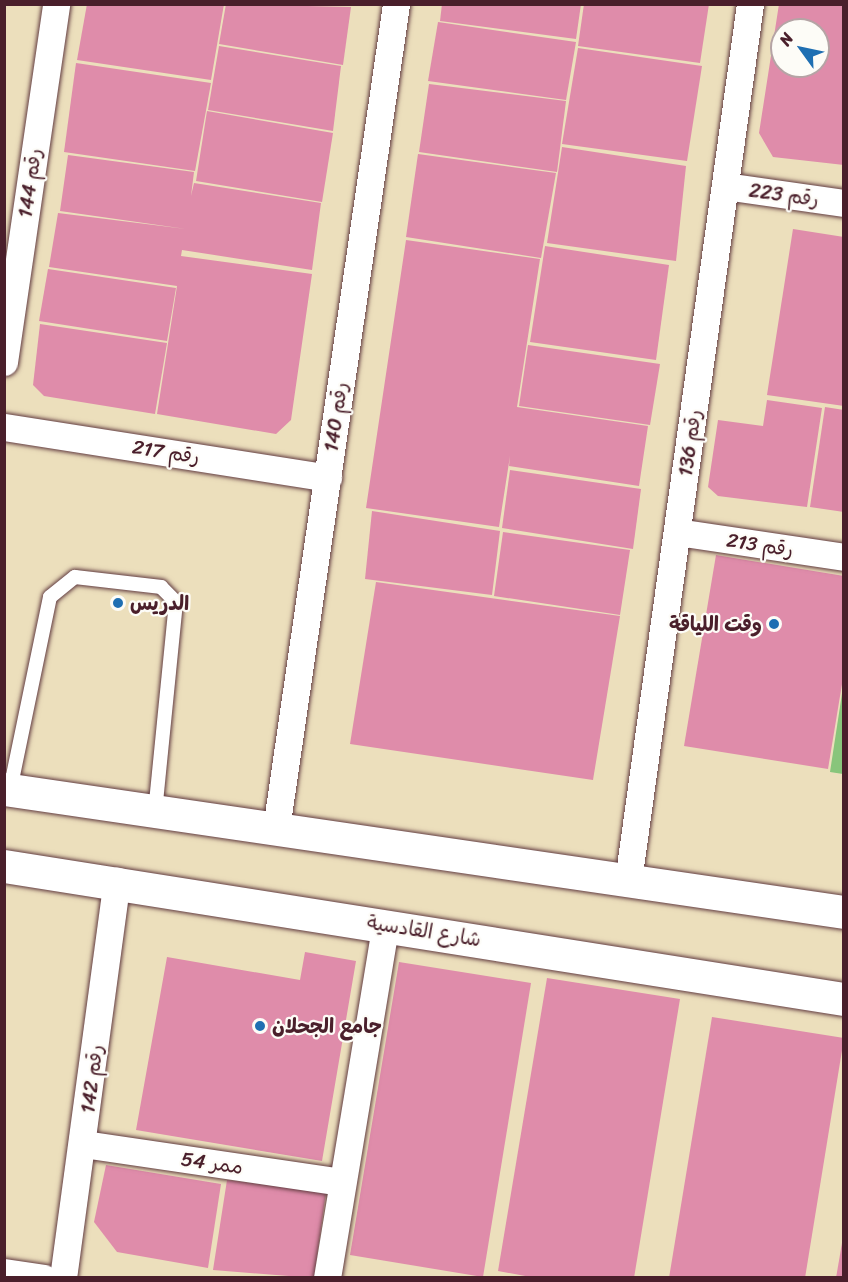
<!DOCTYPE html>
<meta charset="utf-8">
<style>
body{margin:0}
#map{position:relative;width:848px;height:1282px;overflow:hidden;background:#ecdfbc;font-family:Sriracha,"Playpen Sans Arabic",sans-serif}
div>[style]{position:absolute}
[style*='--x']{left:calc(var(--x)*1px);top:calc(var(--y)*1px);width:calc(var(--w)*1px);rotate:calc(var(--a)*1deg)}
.green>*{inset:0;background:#88c57b}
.building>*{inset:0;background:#df8caa}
.roads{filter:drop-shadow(0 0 2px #623c41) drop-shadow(0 0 2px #623c41)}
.service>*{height:14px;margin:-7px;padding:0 7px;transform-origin:7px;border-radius:7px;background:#fff}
.minor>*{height:27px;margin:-13.5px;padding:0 13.5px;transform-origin:13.5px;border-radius:13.5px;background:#fff}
.tertiary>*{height:33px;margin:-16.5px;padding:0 16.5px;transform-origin:16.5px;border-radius:16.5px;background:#fff}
.dots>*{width:16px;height:16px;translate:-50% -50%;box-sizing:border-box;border:3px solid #fdfcf7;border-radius:50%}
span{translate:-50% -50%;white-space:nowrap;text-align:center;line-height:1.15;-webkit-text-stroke:4.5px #fdfcf7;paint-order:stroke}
.street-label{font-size:20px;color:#4a1f2b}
.poi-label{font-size:20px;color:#4a1f2b;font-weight:700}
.left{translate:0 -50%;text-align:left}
.right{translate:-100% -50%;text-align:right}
.frame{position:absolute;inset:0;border:6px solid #4a1f2b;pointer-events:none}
.north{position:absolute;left:770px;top:18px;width:60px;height:60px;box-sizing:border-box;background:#fdfcf7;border:2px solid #b5a4a5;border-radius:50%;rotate:303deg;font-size:16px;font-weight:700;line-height:24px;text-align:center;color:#4a1f2b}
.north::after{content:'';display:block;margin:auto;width:21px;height:27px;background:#1f6fb2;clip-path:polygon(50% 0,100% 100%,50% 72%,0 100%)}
</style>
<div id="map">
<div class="green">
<div style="clip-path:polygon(843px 687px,843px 774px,830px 772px)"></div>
</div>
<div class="building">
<div style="clip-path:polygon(87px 4px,224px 4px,211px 80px,77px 60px)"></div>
<div style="clip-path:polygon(226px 4px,351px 7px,343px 65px,219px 44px)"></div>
<div style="clip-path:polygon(442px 4px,581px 4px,576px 39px,440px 21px)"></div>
<div style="clip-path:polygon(584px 4px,709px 4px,700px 63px,578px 46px)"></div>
<div style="clip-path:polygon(evenodd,779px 4px,844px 4px,844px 165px,773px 157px,759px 133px,779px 4px,782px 30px,818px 30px,818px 66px,782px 66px,782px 30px)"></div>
<div style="clip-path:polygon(438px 22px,576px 42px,566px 100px,428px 81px)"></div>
<div style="clip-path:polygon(219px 46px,341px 66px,333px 131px,208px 110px)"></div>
<div style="clip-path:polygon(578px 48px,702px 66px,687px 161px,562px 144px)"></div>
<div style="clip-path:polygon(76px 63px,211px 83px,195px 171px,64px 152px)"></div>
<div style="clip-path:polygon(429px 84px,566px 101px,557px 172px,419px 152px)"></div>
<div style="clip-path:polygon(207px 111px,333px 133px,322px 202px,196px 181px)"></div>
<div style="clip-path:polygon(562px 147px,686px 166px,676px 261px,547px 243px)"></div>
<div style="clip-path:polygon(418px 154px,556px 173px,541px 258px,406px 237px)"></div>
<div style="clip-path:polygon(68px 155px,194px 172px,191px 196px,194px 183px,321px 203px,312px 270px,182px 250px,181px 256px,312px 274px,291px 420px,276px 434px,157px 414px,177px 286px,49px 267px,58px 213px,186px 229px,60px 211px)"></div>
<div style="clip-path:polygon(793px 229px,844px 237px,844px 406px,767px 395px)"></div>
<div style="clip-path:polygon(406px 240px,540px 259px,517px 407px,648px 426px,639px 486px,509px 466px,510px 456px,499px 527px,366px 508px)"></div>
<div style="clip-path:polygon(545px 246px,669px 265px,656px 360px,530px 342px)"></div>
<div style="clip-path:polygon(48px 269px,176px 288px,167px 341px,39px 321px)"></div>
<div style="clip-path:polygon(40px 324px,167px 343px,155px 414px,44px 396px,33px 385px)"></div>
<div style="clip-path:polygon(528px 345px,660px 364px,650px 425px,519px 406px)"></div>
<div style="clip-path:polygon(767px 400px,822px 408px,807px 507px,718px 496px,708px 487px,718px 420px,763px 426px)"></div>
<div style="clip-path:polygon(825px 407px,844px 410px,844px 512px,810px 507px)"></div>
<div style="clip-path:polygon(510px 470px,641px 489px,633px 549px,502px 528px)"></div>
<div style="clip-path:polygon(372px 511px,500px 531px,492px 595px,365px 579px)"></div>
<div style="clip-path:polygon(503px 532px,630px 550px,620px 615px,494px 596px)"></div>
<div style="clip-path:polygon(716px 555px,844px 576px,844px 672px,828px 769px,684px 746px)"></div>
<div style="clip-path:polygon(376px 582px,620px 616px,593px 780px,350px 744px)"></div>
<div style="clip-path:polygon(305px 952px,356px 961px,322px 1161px,136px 1130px,167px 957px,300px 980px)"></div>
<div style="clip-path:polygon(399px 962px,531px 983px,483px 1277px,350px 1255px)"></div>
<div style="clip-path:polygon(547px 978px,680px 999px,634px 1278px,536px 1278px,498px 1271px)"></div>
<div style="clip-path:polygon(712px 1017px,844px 1038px,805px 1278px,669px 1278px)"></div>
<div style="clip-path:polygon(106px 1165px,221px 1184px,208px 1268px,117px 1252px,94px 1222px)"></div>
<div style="clip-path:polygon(227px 1180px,326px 1192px,314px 1278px,213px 1270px)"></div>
<div style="clip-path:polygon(842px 1243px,844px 1278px,836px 1278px)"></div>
</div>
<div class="roads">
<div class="service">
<div style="--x:10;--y:790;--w:197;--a:-78.3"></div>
<div style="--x:50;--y:597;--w:32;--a:-39"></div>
<div style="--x:75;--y:577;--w:87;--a:6.6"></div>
<div style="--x:161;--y:587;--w:21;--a:45"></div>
<div style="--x:176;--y:602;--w:210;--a:95.7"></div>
</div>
<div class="minor">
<div style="--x:725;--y:186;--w:120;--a:8.1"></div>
<div style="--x:4;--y:362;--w:362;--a:-81.7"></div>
<div style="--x:4;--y:427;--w:328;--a:8.9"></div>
<div style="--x:677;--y:532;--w:169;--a:8.5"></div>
<div style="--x:276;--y:829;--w:834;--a:-81.72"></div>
<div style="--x:628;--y:881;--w:885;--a:-82.08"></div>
<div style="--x:84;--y:1144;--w:260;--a:8.4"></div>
<div style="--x:4;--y:1272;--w:40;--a:8.5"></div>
<div style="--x:63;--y:1278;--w:401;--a:-82.3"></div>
<div style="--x:327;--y:1278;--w:356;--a:-80.6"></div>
</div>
<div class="tertiary">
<div style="--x:4;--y:789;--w:849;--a:8.33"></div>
<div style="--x:4;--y:866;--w:850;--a:9"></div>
</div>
</div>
<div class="dots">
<div style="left:118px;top:603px;background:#1f6fb2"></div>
<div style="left:774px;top:624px;background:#1f6fb2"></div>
<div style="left:260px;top:1026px;background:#1f6fb2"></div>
</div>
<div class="street-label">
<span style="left:30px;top:183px;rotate:-82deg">رقم 144</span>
<span style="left:784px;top:195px;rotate:8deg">رقم 223</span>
<span style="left:336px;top:417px;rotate:-82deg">رقم 140</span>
<span style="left:690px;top:443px;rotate:-82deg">رقم 136</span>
<span style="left:166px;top:452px;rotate:9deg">رقم 217</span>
<span style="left:760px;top:545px;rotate:9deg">رقم 213</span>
<span style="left:424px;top:931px;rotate:9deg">شارع القادسية</span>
<span style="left:92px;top:1079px;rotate:-83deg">رقم 142</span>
<span style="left:212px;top:1163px;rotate:8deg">ممر 54</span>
</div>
<div class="poi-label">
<span class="left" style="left:130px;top:603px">الدريس</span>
<span class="right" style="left:762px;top:624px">وقت اللياقة</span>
<span class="left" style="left:272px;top:1026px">جامع الجحلان</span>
</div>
<div class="frame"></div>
<div class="north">N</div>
</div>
